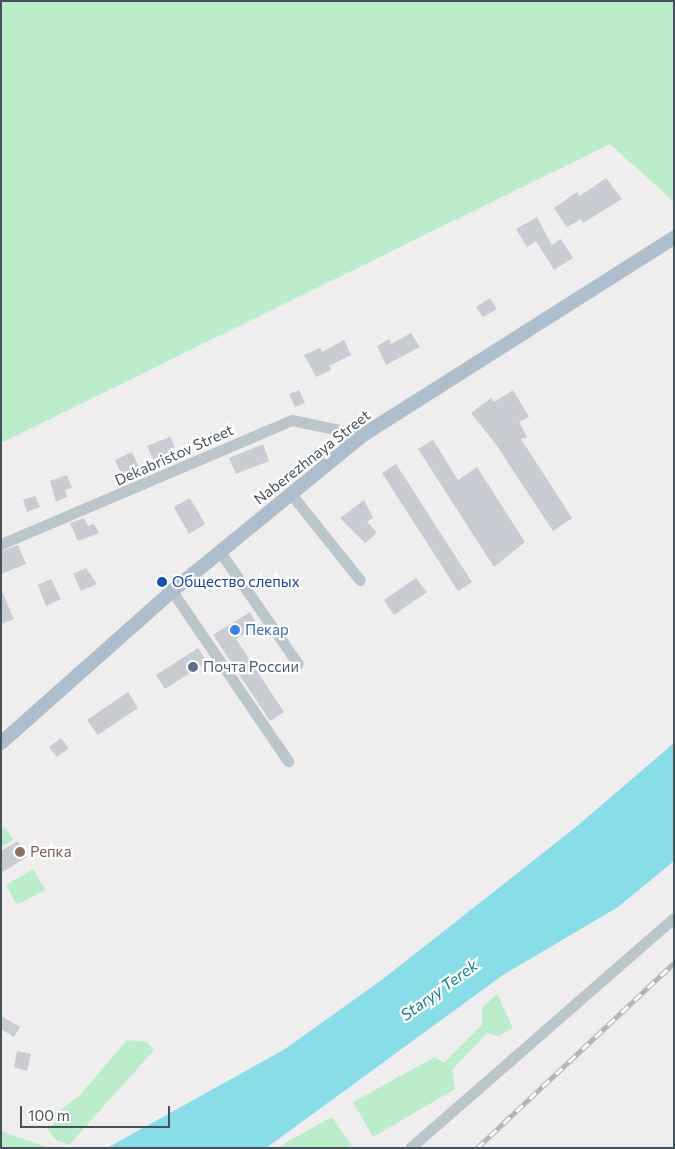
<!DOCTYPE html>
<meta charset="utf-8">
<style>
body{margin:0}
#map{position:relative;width:675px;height:1149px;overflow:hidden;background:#efeded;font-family:Commissioner,sans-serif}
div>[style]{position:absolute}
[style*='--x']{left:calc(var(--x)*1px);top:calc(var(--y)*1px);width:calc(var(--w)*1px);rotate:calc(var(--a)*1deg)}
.green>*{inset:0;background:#bbedca}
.water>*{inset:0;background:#89dde9}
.building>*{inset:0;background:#c9ccd2}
.minor>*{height:11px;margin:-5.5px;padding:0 5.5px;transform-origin:5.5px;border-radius:5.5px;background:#bbc6cc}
.major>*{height:14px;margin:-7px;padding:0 7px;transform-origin:7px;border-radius:7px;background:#adbfcc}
.rail>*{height:5px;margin-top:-2.5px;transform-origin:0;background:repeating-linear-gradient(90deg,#fff 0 9px,#afb3b7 0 18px);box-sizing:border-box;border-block:1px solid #afb3b7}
.dots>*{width:14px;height:14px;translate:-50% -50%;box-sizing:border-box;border:2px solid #fff;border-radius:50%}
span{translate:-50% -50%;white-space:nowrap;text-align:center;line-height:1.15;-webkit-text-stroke:4.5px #fff;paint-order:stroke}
.street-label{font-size:15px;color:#45525a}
.transit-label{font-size:15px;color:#164399}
.left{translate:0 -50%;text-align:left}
.shop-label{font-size:15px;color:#366cbe}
.service-label{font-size:15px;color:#4e5e75}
.education-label{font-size:15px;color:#785e54}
.water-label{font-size:16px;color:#0f7d8d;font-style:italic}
.frame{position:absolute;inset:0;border:2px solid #45525a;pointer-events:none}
.scale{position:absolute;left:20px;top:1106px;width:150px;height:22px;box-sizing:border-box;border:2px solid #45525a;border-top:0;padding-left:6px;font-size:15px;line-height:18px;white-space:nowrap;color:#45525a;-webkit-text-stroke:4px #fff;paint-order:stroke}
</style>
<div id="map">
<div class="green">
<div style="clip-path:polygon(1px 1px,674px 1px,674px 202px,610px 144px,1px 443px)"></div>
<div style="clip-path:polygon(5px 827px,13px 840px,1px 847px,1px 829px)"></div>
<div style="clip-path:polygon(33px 869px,45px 890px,17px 905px,6px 885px)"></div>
<div style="clip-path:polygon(497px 994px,513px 1028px,499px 1036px,487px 1033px,452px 1070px,455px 1089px,373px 1137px,353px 1102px,435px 1057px,444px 1063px,482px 1025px,482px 1008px)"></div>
<div style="clip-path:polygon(127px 1040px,147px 1042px,154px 1050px,69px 1145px,56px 1140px,47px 1129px,58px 1120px,60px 1110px,79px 1096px)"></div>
<div style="clip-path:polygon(332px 1117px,353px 1148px,276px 1148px)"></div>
<div style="clip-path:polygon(1px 1131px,49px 1148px,1px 1148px)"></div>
</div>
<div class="water">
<div style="clip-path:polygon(674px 743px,674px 861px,618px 907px,503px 975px,266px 1148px,107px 1148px,285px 1049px,383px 979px,576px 827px)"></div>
</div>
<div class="building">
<div style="clip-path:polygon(606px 178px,622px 199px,583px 223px,581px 219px,567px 227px,554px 208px,577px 192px,580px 196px)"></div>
<div style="clip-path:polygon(537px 217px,552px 245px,561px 239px,573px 258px,554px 270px,536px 241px,527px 247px,516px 229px)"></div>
<div style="clip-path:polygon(490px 298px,497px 309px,483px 317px,476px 307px)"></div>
<div style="clip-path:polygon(411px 333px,420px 347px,386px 365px,377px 346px,389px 339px,391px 344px)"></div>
<div style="clip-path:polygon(344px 340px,351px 355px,329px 366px,331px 370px,316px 377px,304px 355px,320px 348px,322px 352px)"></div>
<div style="clip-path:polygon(299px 390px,305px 403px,295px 407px,289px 394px)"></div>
<div style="clip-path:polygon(513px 390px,529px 417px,519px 422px,527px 437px,521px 439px,572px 518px,553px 531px,495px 443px,471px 413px,491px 398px,494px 402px)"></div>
<div style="clip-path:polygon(170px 437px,175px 447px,172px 449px,174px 455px,154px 461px,147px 446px)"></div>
<div style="clip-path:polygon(433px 440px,458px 480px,477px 467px,525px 542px,494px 567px,418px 449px)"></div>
<div style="clip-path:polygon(263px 444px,269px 461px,236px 474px,229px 458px)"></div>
<div style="clip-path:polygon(132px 452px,140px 469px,122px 476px,115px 460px)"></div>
<div style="clip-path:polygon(396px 464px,472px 582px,458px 591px,382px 473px)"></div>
<div style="clip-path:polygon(67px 475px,72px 488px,65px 490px,67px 497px,56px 502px,50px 481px)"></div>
<div style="clip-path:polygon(35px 496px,40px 507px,27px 512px,23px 500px)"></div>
<div style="clip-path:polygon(190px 498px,205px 524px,189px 534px,174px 507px)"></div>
<div style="clip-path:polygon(364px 500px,373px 518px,367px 522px,377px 533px,365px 543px,340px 518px)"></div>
<div style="clip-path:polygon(84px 518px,88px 526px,94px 524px,99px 533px,78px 541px,70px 523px)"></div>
<div style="clip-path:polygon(18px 545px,26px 564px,1px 574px,1px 551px)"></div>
<div style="clip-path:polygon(86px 568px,97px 584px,81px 591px,73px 574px)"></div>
<div style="clip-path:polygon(416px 578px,427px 592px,394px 615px,384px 600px)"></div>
<div style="clip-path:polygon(51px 579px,61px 599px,46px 606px,38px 585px)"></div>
<div style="clip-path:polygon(1px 590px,14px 619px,1px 624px)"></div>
<div style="clip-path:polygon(250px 612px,257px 625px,236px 639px,284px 712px,270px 721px,213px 635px)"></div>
<div style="clip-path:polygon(198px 648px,207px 662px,165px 689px,156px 675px)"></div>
<div style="clip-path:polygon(128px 692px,138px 708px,98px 735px,87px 720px)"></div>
<div style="clip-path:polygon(61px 738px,69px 748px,57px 757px,49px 747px)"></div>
<div style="clip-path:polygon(18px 841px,27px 857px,1px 873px,1px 851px)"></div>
<div style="clip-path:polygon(1px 1016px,20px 1027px,14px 1037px,1px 1029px)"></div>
<div style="clip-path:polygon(17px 1051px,31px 1054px,27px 1071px,14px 1067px)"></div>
</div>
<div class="minor">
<div style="--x:291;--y:494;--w:110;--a:51.3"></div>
<div style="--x:1;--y:544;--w:316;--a:-23.1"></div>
<div style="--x:292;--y:420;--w:73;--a:11.9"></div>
<div style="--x:220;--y:552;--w:136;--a:55.1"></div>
<div style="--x:172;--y:591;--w:206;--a:55.7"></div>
<div style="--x:410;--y:1148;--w:350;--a:-41.1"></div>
</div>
<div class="major">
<div style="--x:1;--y:743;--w:229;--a:-41.6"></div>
<div style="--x:172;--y:591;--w:247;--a:-39.2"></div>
<div style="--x:363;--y:435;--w:368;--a:-32.4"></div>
</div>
<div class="rail">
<div style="--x:477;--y:1148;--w:270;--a:-43.2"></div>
</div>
<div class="dots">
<div style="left:162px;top:582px;background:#1a4fb4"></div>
<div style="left:235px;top:630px;background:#3f7fe0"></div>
<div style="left:193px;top:667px;background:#5c6f8a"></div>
<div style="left:20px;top:852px;background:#8d6e63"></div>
</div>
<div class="street-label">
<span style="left:174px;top:455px;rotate:-24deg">Dekabristov Street</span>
<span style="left:312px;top:457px;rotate:-38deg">Naberezhnaya Street</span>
</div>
<div class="transit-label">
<span class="left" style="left:172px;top:582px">Общество слепых</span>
</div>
<div class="shop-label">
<span class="left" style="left:245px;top:630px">Пекар</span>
</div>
<div class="service-label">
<span class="left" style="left:203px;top:667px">Почта России</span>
</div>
<div class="education-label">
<span class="left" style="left:30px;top:852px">Репка</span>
</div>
<div class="water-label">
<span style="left:439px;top:990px;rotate:-36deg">Staryy Terek</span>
</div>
<div class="frame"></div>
<div class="scale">100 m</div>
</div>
